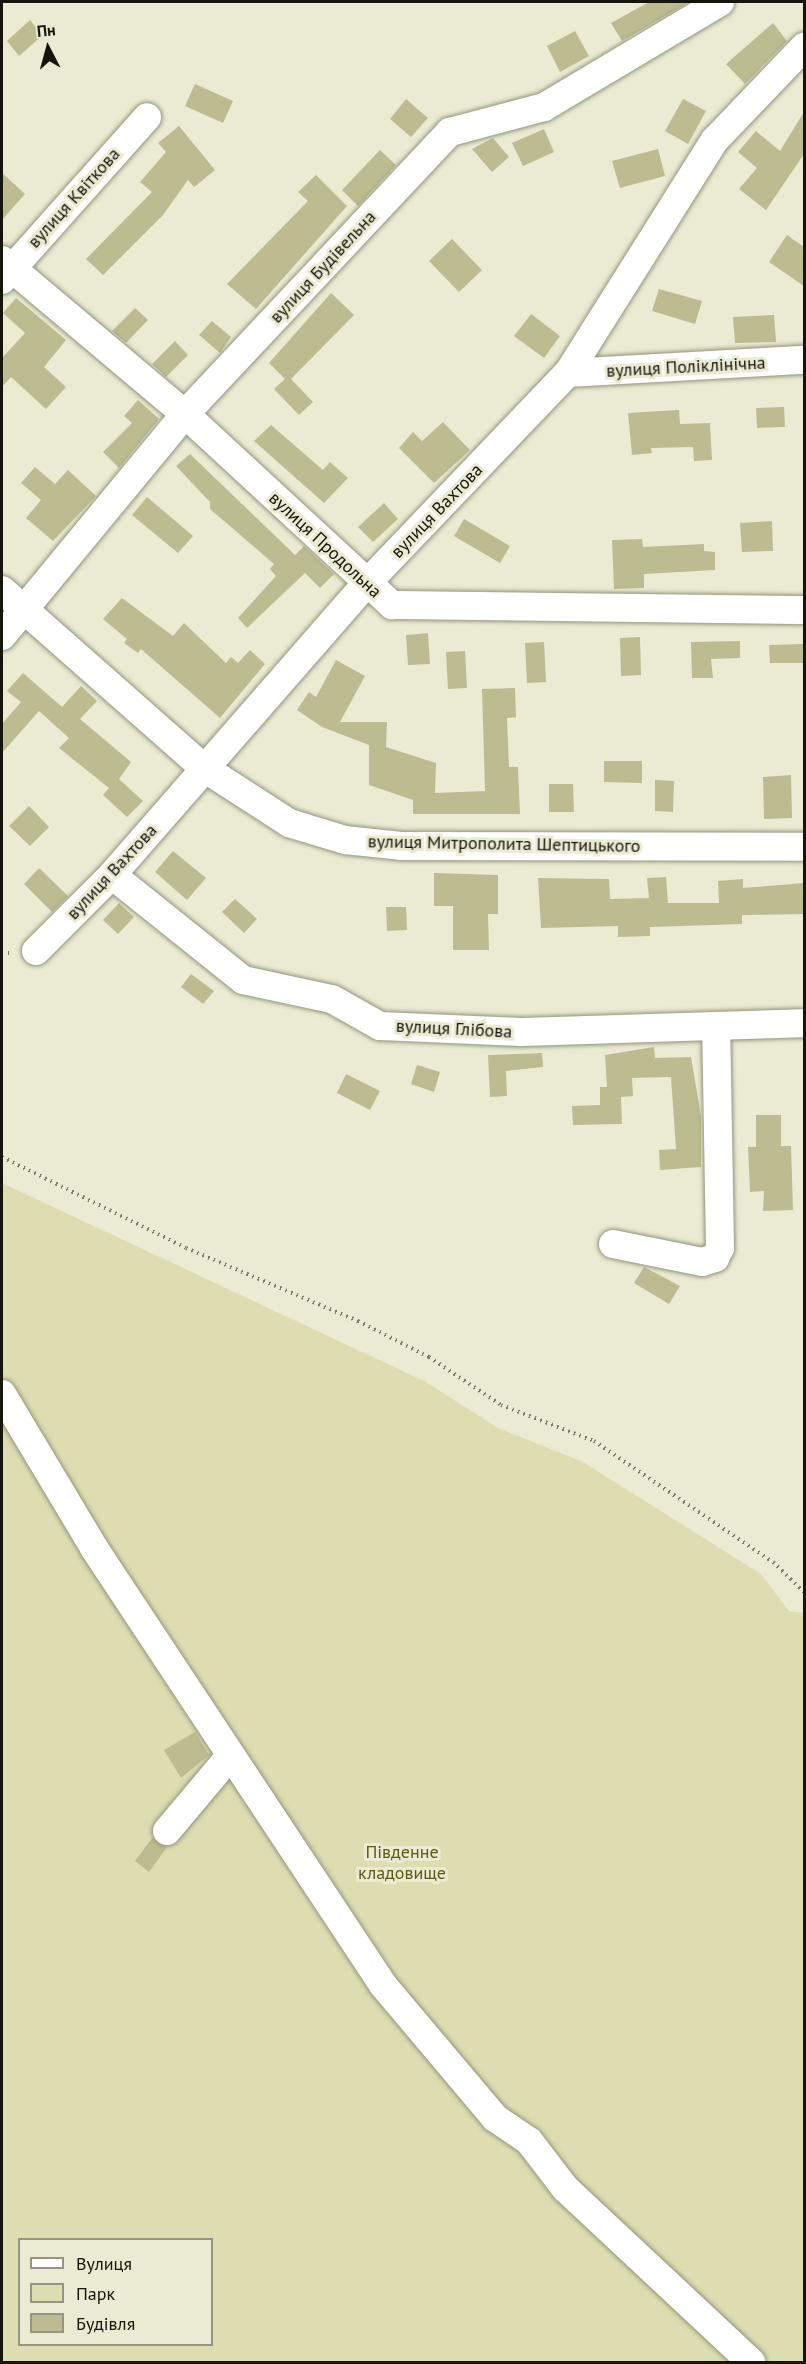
<!DOCTYPE html>
<meta charset="utf-8">
<style>
body{margin:0}
#map{position:relative;width:806px;height:2364px;overflow:hidden;background:#ebebd3;font-family:"PT Sans",sans-serif}
div>[style]{position:absolute}
[style*='--x']{left:calc(var(--x)*1px);top:calc(var(--y)*1px);width:calc(var(--w)*1px);rotate:calc(var(--a)*1deg)}
.green>*{inset:0;background:#ddddb1}
.building>*{inset:0;background:#bcbc90}
.path>*{height:4px;margin-top:-2px;transform-origin:0;background:repeating-linear-gradient(90deg,#7a7a6a 0 1.5px,transparent 0 6px)}
.roads{filter:drop-shadow(0 0 2px #94947e) drop-shadow(0 0 2px #94947e)}
.minor>*{height:28px;margin:-14px;padding:0 14px;transform-origin:14px;border-radius:14px;background:#fff}
span{translate:-50% -50%;white-space:nowrap;text-align:center;line-height:1.15;-webkit-text-stroke:6px #ebebd3;paint-order:stroke}
.street-label{font-size:18px;color:#15150c}
.park-label{font-size:18px;color:#5c5a11}
.frame{position:absolute;inset:0;border:3px solid #15150c;pointer-events:none}
.legend{position:absolute;left:18px;top:2238px;width:195px;height:108px;box-sizing:border-box;background:#ebebd3;border:2px solid #959583;margin:0;padding:8px 10px;list-style:none;font-size:18px;color:#15150c}
.legend li{display:flex;align-items:center;gap:12px;height:30px}
.legend b{width:30px;border:2px solid #959583}
.north{position:absolute;left:18px;top:18px;width:60px;height:60px;-webkit-text-stroke:4px #ebebd3;paint-order:stroke;rotate:354deg;font-size:16px;font-weight:700;line-height:24px;text-align:center;color:#15150c}
.north::after{content:'';display:block;margin:auto;width:21px;height:27px;background:#15150c;clip-path:polygon(50% 0,100% 100%,50% 72%,0 100%)}
</style>
<div id="map">
<div class="green">
<div style="clip-path:polygon(evenodd,2px 1183px,426px 1382px,498px 1428px,583px 1462px,761px 1574px,789px 1611px,804px 1613px,804px 2362px,2px 2362px,2px 1183px,20px 2240px,212px 2240px,212px 2344px,20px 2344px,20px 2240px)"></div>
</div>
<div class="building">
<div style="clip-path:polygon(649px 2px,689px 2px,622px 41px,611px 23px)"></div>
<div style="clip-path:polygon(30px 20px,43px 35px,19px 56px,7px 41px)"></div>
<div style="clip-path:polygon(773px 23px,787px 41px,745px 84px,726px 64px)"></div>
<div style="clip-path:polygon(575px 31px,589px 56px,560px 72px,547px 46px)"></div>
<div style="clip-path:polygon(195px 84px,233px 101px,223px 123px,185px 106px)"></div>
<div style="clip-path:polygon(406px 99px,428px 118px,411px 137px,390px 119px)"></div>
<div style="clip-path:polygon(683px 99px,706px 111px,688px 144px,665px 131px)"></div>
<div style="clip-path:polygon(804px 112px,804px 154px,766px 210px,739px 189px,757px 168px,738px 152px,756px 131px,780px 151px)"></div>
<div style="clip-path:polygon(179px 126px,215px 170px,194px 187px,188px 180px,163px 215px,103px 275px,86px 259px,152px 192px,140px 182px,166px 152px,158px 143px)"></div>
<div style="clip-path:polygon(544px 129px,554px 152px,523px 166px,512px 143px)"></div>
<div style="clip-path:polygon(493px 138px,509px 157px,492px 172px,472px 149px)"></div>
<div style="clip-path:polygon(658px 149px,665px 176px,620px 188px,612px 161px)"></div>
<div style="clip-path:polygon(380px 150px,396px 165px,358px 206px,342px 190px)"></div>
<div style="clip-path:polygon(2px 173px,25px 194px,2px 220px)"></div>
<div style="clip-path:polygon(316px 175px,347px 206px,256px 309px,227px 284px,308px 201px,298px 192px)"></div>
<div style="clip-path:polygon(787px 235px,804px 247px,804px 286px,769px 262px)"></div>
<div style="clip-path:polygon(452px 239px,482px 270px,459px 292px,429px 261px)"></div>
<div style="clip-path:polygon(659px 289px,702px 301px,695px 324px,652px 311px)"></div>
<div style="clip-path:polygon(331px 293px,354px 315px,291px 379px,313px 402px,299px 415px,274px 389px,285px 379px,269px 363px)"></div>
<div style="clip-path:polygon(16px 298px,66px 340px,44px 367px,66px 387px,46px 409px,11px 377px,2px 387px,2px 358px,25px 333px,3px 313px)"></div>
<div style="clip-path:polygon(135px 308px,148px 320px,126px 343px,112px 331px)"></div>
<div style="clip-path:polygon(531px 314px,560px 336px,544px 358px,514px 336px)"></div>
<div style="clip-path:polygon(774px 315px,776px 342px,735px 343px,733px 317px)"></div>
<div style="clip-path:polygon(212px 321px,231px 337px,220px 353px,199px 335px)"></div>
<div style="clip-path:polygon(175px 341px,188px 355px,166px 377px,152px 364px)"></div>
<div style="clip-path:polygon(138px 400px,159px 419px,119px 468px,103px 452px,132px 423px,124px 416px)"></div>
<div style="clip-path:polygon(784px 407px,785px 427px,757px 428px,756px 408px)"></div>
<div style="clip-path:polygon(679px 410px,680px 424px,710px 423px,712px 460px,694px 461px,693px 447px,651px 448px,652px 453px,632px 455px,628px 413px)"></div>
<div style="clip-path:polygon(443px 422px,470px 450px,434px 483px,399px 448px,413px 432px,422px 441px)"></div>
<div style="clip-path:polygon(271px 425px,323px 470px,330px 462px,348px 478px,324px 503px,254px 441px)"></div>
<div style="clip-path:polygon(190px 454px,295px 555px,304px 546px,334px 574px,320px 588px,305px 573px,247px 628px,238px 618px,276px 576px,270px 569px,274px 564px,210px 509px,210px 502px,176px 466px)"></div>
<div style="clip-path:polygon(35px 467px,55px 484px,68px 470px,96px 496px,53px 541px,26px 518px,41px 500px,21px 483px)"></div>
<div style="clip-path:polygon(147px 497px,193px 536px,178px 553px,132px 515px)"></div>
<div style="clip-path:polygon(384px 503px,398px 519px,373px 542px,358px 527px)"></div>
<div style="clip-path:polygon(464px 519px,510px 546px,500px 563px,454px 536px)"></div>
<div style="clip-path:polygon(772px 521px,773px 551px,742px 552px,740px 523px)"></div>
<div style="clip-path:polygon(642px 539px,643px 547px,704px 544px,704px 551px,715px 552px,715px 570px,644px 574px,644px 588px,614px 589px,612px 540px)"></div>
<div style="clip-path:polygon(122px 598px,173px 636px,184px 623px,226px 663px,231px 657px,238px 663px,250px 650px,265px 664px,220px 718px,141px 649px,138px 653px,124px 643px,127px 639px,103px 619px)"></div>
<div style="clip-path:polygon(428px 633px,430px 664px,408px 665px,406px 635px)"></div>
<div style="clip-path:polygon(640px 637px,641px 675px,621px 676px,620px 638px)"></div>
<div style="clip-path:polygon(740px 641px,740px 658px,711px 659px,713px 678px,692px 678px,691px 642px)"></div>
<div style="clip-path:polygon(544px 642px,546px 682px,527px 683px,525px 643px)"></div>
<div style="clip-path:polygon(804px 644px,804px 663px,770px 663px,769px 645px)"></div>
<div style="clip-path:polygon(465px 651px,467px 688px,448px 689px,446px 652px)"></div>
<div style="clip-path:polygon(336px 660px,365px 676px,340px 722px,387px 722px,386px 747px,436px 763px,435px 793px,485px 791px,482px 689px,515px 688px,516px 717px,507px 718px,509px 767px,518px 767px,520px 814px,413px 814px,413px 800px,369px 785px,369px 745px,322px 727px,297px 710px,309px 692px,316px 697px)"></div>
<div style="clip-path:polygon(23px 673px,62px 707px,81px 686px,97px 701px,80px 719px,131px 762px,119px 779px,143px 801px,127px 817px,103px 795px,109px 788px,59px 748px,69px 738px,39px 711px,2px 753px,2px 724px,21px 702px,7px 691px)"></div>
<div style="clip-path:polygon(604px 761px,642px 761px,642px 783px,604px 782px)"></div>
<div style="clip-path:polygon(791px 775px,792px 818px,764px 819px,763px 777px)"></div>
<div style="clip-path:polygon(655px 780px,674px 781px,673px 812px,655px 811px)"></div>
<div style="clip-path:polygon(549px 784px,573px 784px,574px 812px,549px 812px)"></div>
<div style="clip-path:polygon(29px 806px,49px 827px,30px 846px,9px 826px)"></div>
<div style="clip-path:polygon(173px 851px,206px 878px,187px 900px,155px 872px)"></div>
<div style="clip-path:polygon(39px 868px,68px 896px,52px 912px,24px 884px)"></div>
<div style="clip-path:polygon(434px 873px,498px 875px,498px 914px,488px 914px,489px 950px,453px 950px,453px 906px,434px 906px)"></div>
<div style="clip-path:polygon(666px 877px,668px 903px,719px 903px,718px 881px,743px 879px,743px 888px,804px 883px,804px 914px,742px 915px,742px 924px,650px 927px,650px 936px,618px 937px,618px 926px,541px 928px,538px 878px,609px 879px,610px 899px,649px 898px,647px 878px)"></div>
<div style="clip-path:polygon(235px 899px,257px 919px,244px 933px,222px 912px)"></div>
<div style="clip-path:polygon(119px 903px,134px 917px,118px 934px,103px 920px)"></div>
<div style="clip-path:polygon(386px 907px,406px 907px,407px 930px,387px 931px)"></div>
<div style="clip-path:polygon(191px 974px,214px 991px,203px 1004px,181px 987px)"></div>
<div style="clip-path:polygon(654px 1047px,655px 1058px,691px 1057px,701px 1116px,701px 1167px,660px 1170px,659px 1150px,676px 1149px,671px 1077px,632px 1078px,633px 1096px,621px 1097px,622px 1124px,573px 1125px,572px 1106px,600px 1105px,600px 1087px,607px 1087px,605px 1055px)"></div>
<div style="clip-path:polygon(542px 1053px,543px 1067px,506px 1071px,507px 1096px,490px 1097px,488px 1055px)"></div>
<div style="clip-path:polygon(417px 1065px,440px 1072px,434px 1092px,411px 1084px)"></div>
<div style="clip-path:polygon(346px 1074px,380px 1091px,370px 1110px,337px 1093px)"></div>
<div style="clip-path:polygon(756px 1115px,781px 1115px,781px 1146px,791px 1146px,793px 1210px,763px 1211px,764px 1191px,750px 1192px,748px 1147px,756px 1147px)"></div>
<div style="clip-path:polygon(644px 1267px,680px 1286px,669px 1304px,634px 1283px)"></div>
<div style="clip-path:polygon(195px 1732px,209px 1755px,181px 1778px,164px 1750px)"></div>
<div style="clip-path:polygon(152px 1838px,167px 1847px,149px 1872px,135px 1861px)"></div>
</div>
<div class="path">
<div style="--x:2;--y:953;--w:10;--a:0"></div>
<div style="--x:2;--y:1157;--w:205;--a:26.3"></div>
<div style="--x:186;--y:1248;--w:187;--a:23"></div>
<div style="--x:358;--y:1321;--w:80;--a:26.9"></div>
<div style="--x:429;--y:1357;--w:87;--a:33.7"></div>
<div style="--x:501;--y:1405;--w:100;--a:21.2"></div>
<div style="--x:594;--y:1441;--w:216;--a:34.1"></div>
<div style="--x:773;--y:1562;--w:43;--a:44.1"></div>
</div>
<div class="roads">
<div class="minor">
<div style="--x:2;--y:260;--w:239;--a:40.1"></div>
<div style="--x:185;--y:414;--w:282;--a:42.7"></div>
<div style="--x:392;--y:605;--w:412;--a:0.7"></div>
<div style="--x:2;--y:280;--w:218;--a:-48.3"></div>
<div style="--x:568;--y:373;--w:236;--a:-3.2"></div>
<div style="--x:2;--y:590;--w:269;--a:41.4"></div>
<div style="--x:204;--y:768;--w:101;--a:32.9"></div>
<div style="--x:289;--y:823;--w:59;--a:16.9"></div>
<div style="--x:345;--y:840;--w:56;--a:6.1"></div>
<div style="--x:401;--y:846;--w:403;--a:0.1"></div>
<div style="--x:2;--y:636;--w:288;--a:-50.5"></div>
<div style="--x:185;--y:414;--w:387;--a:-46.8"></div>
<div style="--x:450;--y:132;--w:97;--a:-14.9"></div>
<div style="--x:544;--y:107;--w:205;--a:-30.8"></div>
<div style="--x:112;--y:875;--w:168;--a:38.7"></div>
<div style="--x:243;--y:980;--w:91;--a:12.1"></div>
<div style="--x:332;--y:999;--w:55;--a:29.4"></div>
<div style="--x:380;--y:1026;--w:141;--a:2.4"></div>
<div style="--x:521;--y:1032;--w:283;--a:-1.8"></div>
<div style="--x:36;--y:951;--w:107;--a:-45"></div>
<div style="--x:112;--y:875;--w:388;--a:-48.9"></div>
<div style="--x:367;--y:583;--w:291;--a:-46.3"></div>
<div style="--x:568;--y:373;--w:275;--a:-57.8"></div>
<div style="--x:715;--y:140;--w:129;--a:-46.3"></div>
<div style="--x:613;--y:1244;--w:91;--a:11.4"></div>
<div style="--x:702;--y:1262;--w:14;--a:-17"></div>
<div style="--x:715;--y:1258;--w:11;--a:-63"></div>
<div style="--x:720;--y:1248;--w:222;--a:-91"></div>
<div style="--x:2;--y:1394;--w:179;--a:59.1"></div>
<div style="--x:94;--y:1548;--w:524;--a:56.52"></div>
<div style="--x:383;--y:1985;--w:174;--a:49.9"></div>
<div style="--x:495;--y:2118;--w:41;--a:34.1"></div>
<div style="--x:529;--y:2141;--w:59;--a:52.5"></div>
<div style="--x:565;--y:2188;--w:255;--a:43.1"></div>
<div style="--x:167;--y:1831;--w:97;--a:-50"></div>
</div>
</div>
<div class="street-label">
<span style="left:74px;top:198px;rotate:-48deg">вулиця Квіткова</span>
<span style="left:323px;top:267px;rotate:-47deg">вулиця Будівельна</span>
<span style="left:686px;top:367px;rotate:-3deg">вулиця Поліклінічна</span>
<span style="left:437px;top:511px;rotate:-46deg">вулиця Вахтова</span>
<span style="left:325px;top:545px;rotate:43deg">вулиця Продольна</span>
<span style="left:504px;top:844px;rotate:1deg">вулиця Митрополита Шептицького</span>
<span style="left:112px;top:872px;rotate:-47deg">вулиця Вахтова</span>
<span style="left:454px;top:1029px;rotate:3deg">вулиця Глібова</span>
</div>
<div class="park-label">
<span style="left:402px;top:1863px">Південне<br>кладовище</span>
</div>
<div class="frame"></div>
<ul class="legend">
<li><b style="height:8px;background:#fff"></b>Вулиця</li>
<li><b style="height:16px;background:#ddddb1"></b>Парк</li>
<li><b style="height:16px;background:#bcbc90"></b>Будівля</li>
</ul>
<div class="north">Пн</div>
</div>
